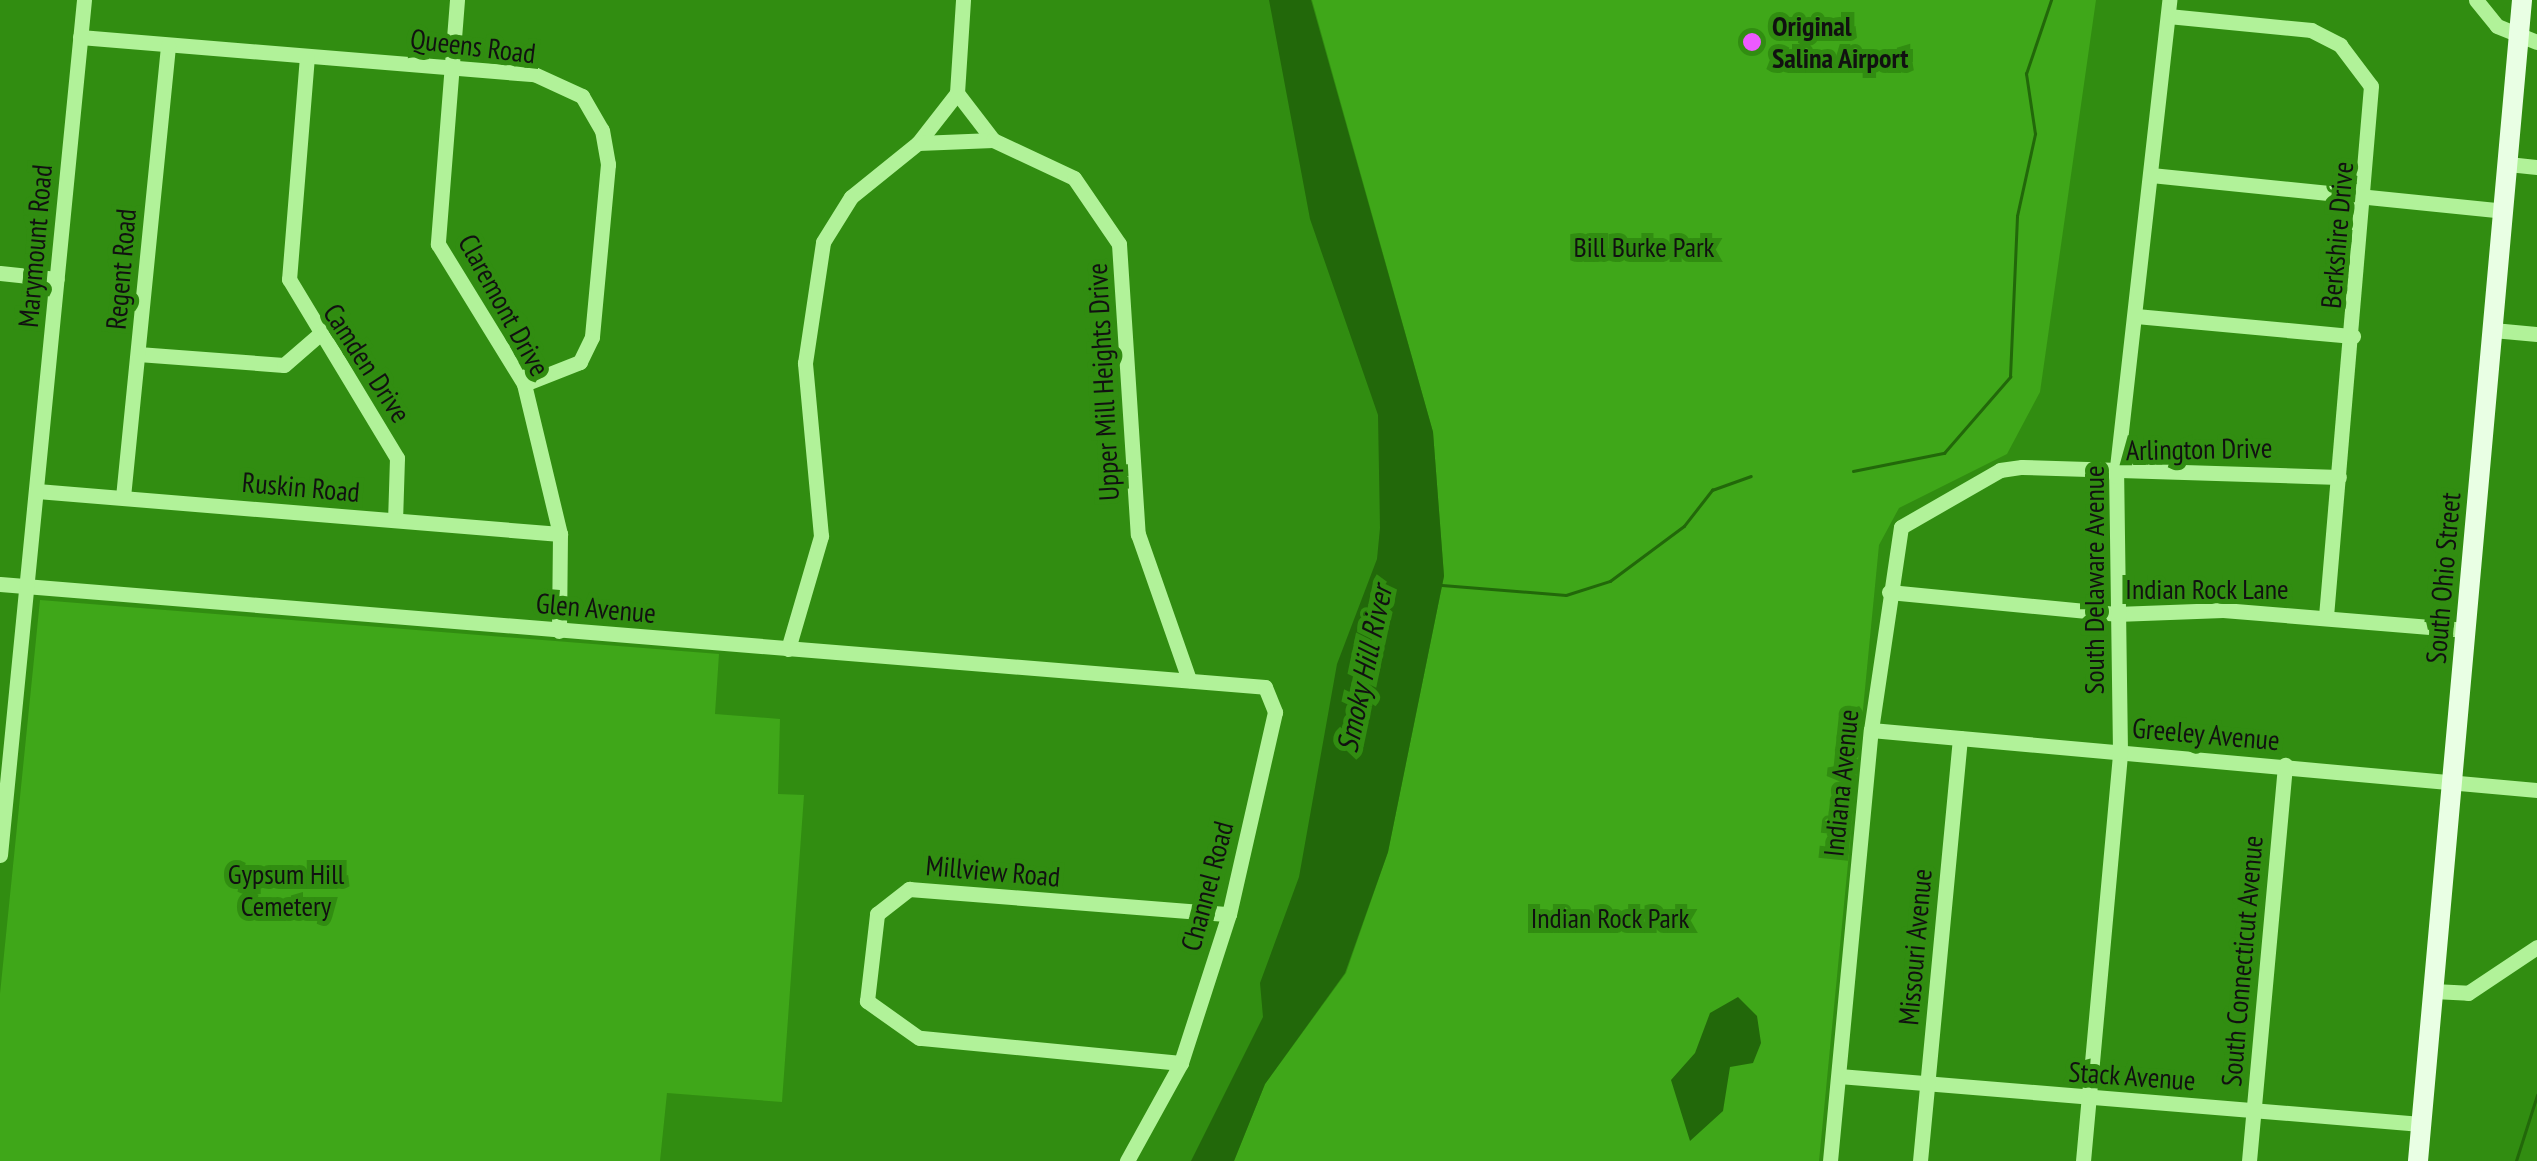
<!DOCTYPE html>
<style>
body{margin:0}
#map{position:relative;width:2537px;height:1161px;overflow:hidden;background:#318d11;font-family:"PT Sans Narrow",sans-serif}
div>[style]{position:absolute}
[style*='--x']{left:calc(var(--x)*1px);top:calc(var(--y)*1px);width:calc(var(--w)*1px);rotate:calc(var(--a)*1deg)}
.green>*{inset:0;background:#3fa719}
.water>*{inset:0;background:#22680a}
.stream>*{height:2.5px;margin:-1.25px;padding:0 1.25px;transform-origin:1.25px;border-radius:1.25px;background:#22680a}
.minor>*{height:15px;margin:-7.5px;padding:0 7.5px;transform-origin:7.5px;border-radius:7.5px;background:#b1f299}
.major>*{height:20px;margin:-10px;padding:0 10px;transform-origin:10px;border-radius:10px;background:#e9ffe4}
.dots>*{width:28px;height:28px;translate:-50% -50%;box-sizing:border-box;border:5px solid #318d11;border-radius:50%}
span{translate:-50% -50%;white-space:nowrap;text-align:center;line-height:1.15;-webkit-text-stroke:10px #318d11;paint-order:stroke}
.poi-label{font-size:28px;color:#111;font-weight:700}
.left{translate:0 -50%;text-align:left}
.street-label{font-size:28px;color:#111}
.park-label{font-size:28px;color:#111}
.water-label{font-size:30px;color:#111;font-style:italic}
</style>
<div id="map">
<div class="green">
<div style="clip-path:polygon(1312px 0,2096px 0,2040px 392px,2007px 454px,1899px 508px,1879px 545px,1819px 1161px,1234px 1161px,1265px 1084px,1346px 973px,1388px 852px,1444px 576px,1433px 432px)"></div>
<div style="clip-path:polygon(40px 600px,719px 654px,715px 714px,780px 719px,778px 794px,804px 795px,782px 1102px,667px 1093px,660px 1161px,0 1161px,0 994px)"></div>
</div>
<div class="water">
<div style="clip-path:polygon(1269px 0,1311px 0,1433px 432px,1444px 576px,1388px 852px,1345px 973px,1265px 1084px,1234px 1161px,1191px 1161px,1263px 1017px,1260px 983px,1299px 877px,1337px 664px,1377px 559px,1380px 528px,1378px 415px,1310px 219px)"></div>
<div style="clip-path:polygon(1738px 997px,1757px 1016px,1761px 1043px,1753px 1063px,1730px 1067px,1723px 1111px,1690px 1141px,1671px 1080px,1695px 1053px,1710px 1013px)"></div>
</div>
<div class="stream">
<div style="--x:1853;--y:471;--w:93;--a:-11.2"></div>
<div style="--x:1944;--y:453;--w:101;--a:-49"></div>
<div style="--x:2010;--y:377;--w:161;--a:-87.5"></div>
<div style="--x:2017;--y:216;--w:84;--a:-77.6"></div>
<div style="--x:2035;--y:134;--w:61;--a:-98.5"></div>
<div style="--x:2026;--y:74;--w:78;--a:-71.3"></div>
<div style="--x:1442;--y:585;--w:124;--a:4.6"></div>
<div style="--x:1566;--y:595;--w:46;--a:-17.7"></div>
<div style="--x:1610;--y:581;--w:92;--a:-36.6"></div>
<div style="--x:1684;--y:526;--w:46;--a:-52.1"></div>
<div style="--x:1712;--y:490;--w:41;--a:-19.7"></div>
<div style="--x:2516;--y:1161;--w:69;--a:-72.3"></div>
</div>
<div class="minor">
<div style="--x:457;--y:0;--w:245;--a:94.5"></div>
<div style="--x:438;--y:244;--w:164;--a:58.4"></div>
<div style="--x:524;--y:384;--w:154;--a:76.5"></div>
<div style="--x:560;--y:534;--w:97;--a:90.6"></div>
<div style="--x:2476;--y:0;--w:33;--a:51"></div>
<div style="--x:2497;--y:26;--w:43;--a:21.8"></div>
<div style="--x:2168;--y:16;--w:144;--a:5.6"></div>
<div style="--x:2311;--y:30;--w:33;--a:27"></div>
<div style="--x:2340;--y:45;--w:51;--a:52.9"></div>
<div style="--x:2371;--y:86;--w:532;--a:94.85"></div>
<div style="--x:80;--y:37;--w:456;--a:4.7"></div>
<div style="--x:534;--y:74;--w:53;--a:24.6"></div>
<div style="--x:582;--y:96;--w:39;--a:60"></div>
<div style="--x:602;--y:130;--w:35;--a:80"></div>
<div style="--x:608;--y:164;--w:174;--a:95.3"></div>
<div style="--x:592;--y:337;--w:28;--a:116"></div>
<div style="--x:580;--y:362;--w:60;--a:158.6"></div>
<div style="--x:307;--y:56;--w:224;--a:94.6"></div>
<div style="--x:289;--y:279;--w:209;--a:58.9"></div>
<div style="--x:397;--y:458;--w:62;--a:91.8"></div>
<div style="--x:957;--y:93;--w:93;--a:-86.3"></div>
<div style="--x:918;--y:143;--w:63;--a:-52"></div>
<div style="--x:957;--y:93;--w:59;--a:52.5"></div>
<div style="--x:2508;--y:164;--w:29;--a:6"></div>
<div style="--x:2151;--y:175;--w:354;--a:5.8"></div>
<div style="--x:0;--y:273;--w:57;--a:6"></div>
<div style="--x:2136;--y:316;--w:218;--a:5.3"></div>
<div style="--x:2493;--y:330;--w:44;--a:5.2"></div>
<div style="--x:138;--y:354;--w:146;--a:4.3"></div>
<div style="--x:284;--y:365;--w:49;--a:-40.9"></div>
<div style="--x:37;--y:491;--w:525;--a:4.7"></div>
<div style="--x:123;--y:497;--w:454;--a:-84.3"></div>
<div style="--x:0;--y:584;--w:1269;--a:4.65"></div>
<div style="--x:1265;--y:687;--w:27;--a:68"></div>
<div style="--x:1275;--y:712;--w:207;--a:102.8"></div>
<div style="--x:1229;--y:914;--w:157;--a:107.9"></div>
<div style="--x:1181;--y:1063;--w:112;--a:118.9"></div>
<div style="--x:1889;--y:592;--w:228;--a:5.5"></div>
<div style="--x:2116;--y:614;--w:107;--a:-2.1"></div>
<div style="--x:2223;--y:610;--w:244;--a:4.7"></div>
<div style="--x:788;--y:649;--w:118;--a:-73.7"></div>
<div style="--x:821;--y:536;--w:174;--a:-95.3"></div>
<div style="--x:805;--y:363;--w:122;--a:-81.5"></div>
<div style="--x:823;--y:242;--w:53;--a:-58.1"></div>
<div style="--x:851;--y:197;--w:86;--a:-38.9"></div>
<div style="--x:918;--y:143;--w:75;--a:-2.3"></div>
<div style="--x:993;--y:140;--w:89;--a:25.1"></div>
<div style="--x:1074;--y:178;--w:80;--a:55.7"></div>
<div style="--x:1119;--y:244;--w:291;--a:86.3"></div>
<div style="--x:1138;--y:534;--w:155;--a:70.7"></div>
<div style="--x:1871;--y:730;--w:669;--a:5.15"></div>
<div style="--x:0;--y:855;--w:859;--a:-84.39"></div>
<div style="--x:2433;--y:991;--w:35;--a:3"></div>
<div style="--x:2468;--y:993;--w:83;--a:-33.7"></div>
<div style="--x:1181;--y:1063;--w:263;--a:-174.5"></div>
<div style="--x:919;--y:1038;--w:64;--a:-144.6"></div>
<div style="--x:867;--y:1001;--w:88;--a:-83.4"></div>
<div style="--x:877;--y:914;--w:41;--a:-38"></div>
<div style="--x:909;--y:889;--w:321;--a:4.5"></div>
<div style="--x:1839;--y:1076;--w:584;--a:4.71"></div>
<div style="--x:1830;--y:1161;--w:433;--a:-84.6"></div>
<div style="--x:1871;--y:730;--w:205;--a:-81.6"></div>
<div style="--x:1901;--y:527;--w:114;--a:-29.9"></div>
<div style="--x:2000;--y:470;--w:22;--a:-8"></div>
<div style="--x:2022;--y:467;--w:317;--a:1.8"></div>
<div style="--x:1920;--y:1161;--w:425;--a:-84.6"></div>
<div style="--x:2083;--y:1161;--w:412;--a:-84.8"></div>
<div style="--x:2120;--y:751;--w:275;--a:-90.8"></div>
<div style="--x:2116;--y:476;--w:479;--a:-83.6"></div>
<div style="--x:2249;--y:1161;--w:398;--a:-84.8"></div>
</div>
<div class="major">
<div style="--x:2418;--y:1161;--w:1166;--a:-84.88"></div>
</div>
<div class="dots">
<div style="left:1752px;top:42px;background:#ed5aff"></div>
</div>
<div class="poi-label">
<span class="left" style="left:1772px;top:42px">Original<br>Salina Airport</span>
</div>
<div class="street-label">
<span style="left:473px;top:46px;rotate:7deg">Queens Road</span>
<span style="left:2337px;top:235px;rotate:-85deg">Berkshire Drive</span>
<span style="left:35px;top:246px;rotate:-85deg">Marymount Road</span>
<span style="left:121px;top:269px;rotate:-85deg">Regent Road</span>
<span style="left:504px;top:305px;rotate:61deg">Claremont Drive</span>
<span style="left:367px;top:363px;rotate:57deg">Camden Drive</span>
<span style="left:1103px;top:382px;rotate:-93deg">Upper Mill Heights Drive</span>
<span style="left:2199px;top:449px;rotate:-1deg">Arlington Drive</span>
<span style="left:301px;top:487px;rotate:5deg">Ruskin Road</span>
<span style="left:2443px;top:578px;rotate:-85deg">South Ohio Street</span>
<span style="left:2094px;top:580px;rotate:-90deg">South Delaware Avenue</span>
<span style="left:2207px;top:589px">Indian Rock Lane</span>
<span style="left:596px;top:608px;rotate:5deg">Glen Avenue</span>
<span style="left:2206px;top:734px;rotate:5deg">Greeley Avenue</span>
<span style="left:1841px;top:783px;rotate:-84deg">Indiana Avenue</span>
<span style="left:993px;top:871px;rotate:5deg">Millview Road</span>
<span style="left:1207px;top:886px;rotate:-75deg">Channel Road</span>
<span style="left:1915px;top:947px;rotate:-85deg">Missouri Avenue</span>
<span style="left:2242px;top:961px;rotate:-85deg">South Connecticut Avenue</span>
<span style="left:2132px;top:1076px;rotate:4deg">Stack Avenue</span>
</div>
<div class="park-label">
<span style="left:1644px;top:247px">Bill Burke Park</span>
<span style="left:286px;top:890px">Gypsum Hill<br>Cemetery</span>
<span style="left:1610px;top:918px">Indian Rock Park</span>
</div>
<div class="water-label">
<span style="left:1364px;top:669px;rotate:-78deg">Smoky Hill River</span>
</div>
</div>
